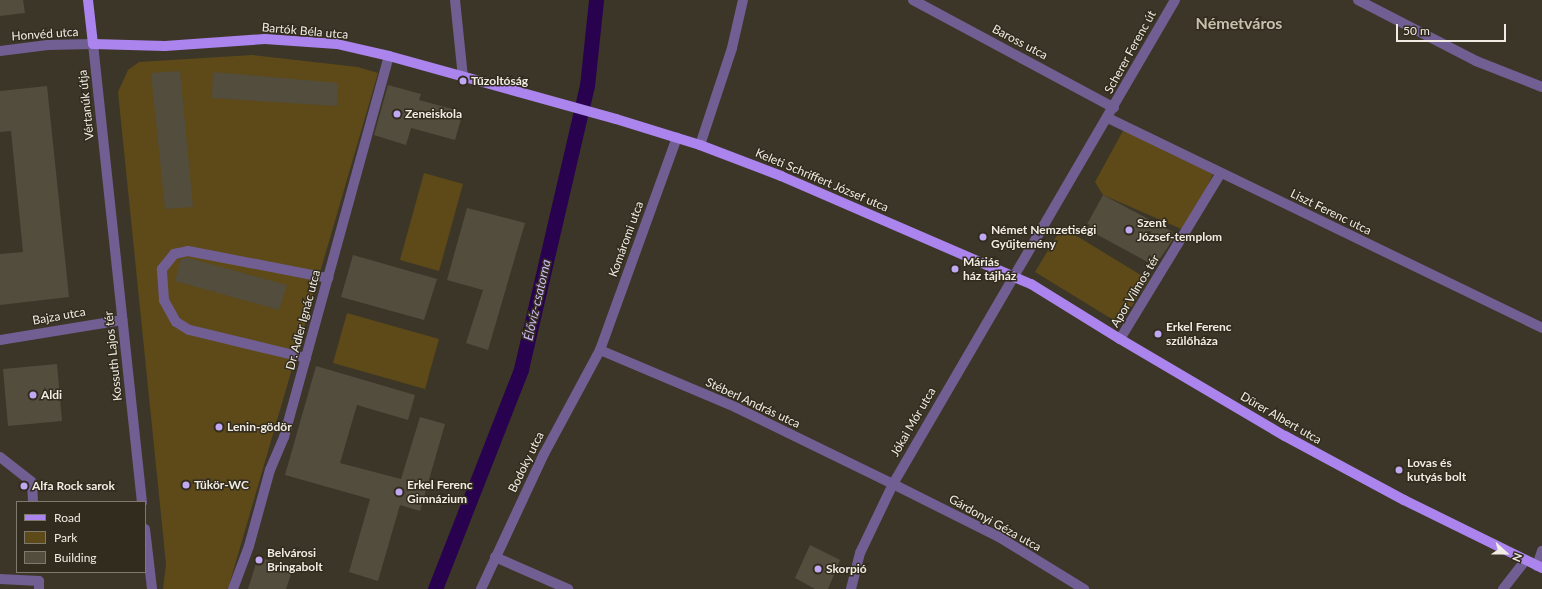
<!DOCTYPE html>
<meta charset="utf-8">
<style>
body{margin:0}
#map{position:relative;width:1542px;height:589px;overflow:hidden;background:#3c3628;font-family:Lato,sans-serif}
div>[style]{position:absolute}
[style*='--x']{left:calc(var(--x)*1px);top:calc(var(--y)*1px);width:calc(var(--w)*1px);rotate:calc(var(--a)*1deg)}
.green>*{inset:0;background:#5d4a18}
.canal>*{height:15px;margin:-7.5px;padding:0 7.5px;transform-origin:7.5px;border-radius:7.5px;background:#29024f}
.building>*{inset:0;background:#534d3e}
.minor>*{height:10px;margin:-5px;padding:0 5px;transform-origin:5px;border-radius:5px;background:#715f93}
.major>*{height:10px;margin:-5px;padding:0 5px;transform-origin:5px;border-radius:5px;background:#ab84ee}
.dots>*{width:11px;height:11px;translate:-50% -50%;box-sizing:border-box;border:2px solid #322c1e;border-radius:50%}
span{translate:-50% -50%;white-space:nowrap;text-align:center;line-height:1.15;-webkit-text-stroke:3px #322c1e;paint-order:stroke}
.street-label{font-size:12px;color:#f0ece3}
.poi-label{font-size:12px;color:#f0ece3;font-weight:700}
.left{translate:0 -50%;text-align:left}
.water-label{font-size:13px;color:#cdb8f8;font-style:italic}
.district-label{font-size:16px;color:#c8c0af;font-weight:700}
.legend{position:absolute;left:16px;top:501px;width:130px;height:72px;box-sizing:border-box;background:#322c1e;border:1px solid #7e796d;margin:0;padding:5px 7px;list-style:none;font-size:12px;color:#f0ece3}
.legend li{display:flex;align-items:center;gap:8px;height:20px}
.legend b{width:20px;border:1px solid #7e796d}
.north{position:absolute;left:1486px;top:533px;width:40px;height:40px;-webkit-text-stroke:3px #322c1e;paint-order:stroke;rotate:111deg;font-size:11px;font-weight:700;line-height:16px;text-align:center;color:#f0ece3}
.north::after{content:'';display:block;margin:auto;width:14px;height:18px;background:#f0ece3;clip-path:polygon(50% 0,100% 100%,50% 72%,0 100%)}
.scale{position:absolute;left:1396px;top:24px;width:110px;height:18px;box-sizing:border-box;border:2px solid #f0ece3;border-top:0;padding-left:5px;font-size:12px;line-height:14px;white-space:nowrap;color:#f0ece3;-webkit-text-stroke:3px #322c1e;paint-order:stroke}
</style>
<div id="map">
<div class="green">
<div style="clip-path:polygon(252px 55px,358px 67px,378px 73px,228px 589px,163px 589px,166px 564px,118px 92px,128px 70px,139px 62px)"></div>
<div style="clip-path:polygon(1125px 127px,1215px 170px,1186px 231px,1103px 195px,1095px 182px)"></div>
<div style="clip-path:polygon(424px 173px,463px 184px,439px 271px,400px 260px)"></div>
<div style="clip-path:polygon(1062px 227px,1149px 280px,1120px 324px,1035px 272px)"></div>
<div style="clip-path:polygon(347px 313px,439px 339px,425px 389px,333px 363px)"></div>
</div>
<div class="canal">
<div style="--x:435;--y:589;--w:236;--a:-68.6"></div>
<div style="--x:521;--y:369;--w:291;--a:-76.9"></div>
<div style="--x:587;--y:86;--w:86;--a:-84"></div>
</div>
<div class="building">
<div style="clip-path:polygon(0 0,23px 0,25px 13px,0 16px)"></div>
<div style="clip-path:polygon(180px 71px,193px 207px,165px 209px,151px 73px)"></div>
<div style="clip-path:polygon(213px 72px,338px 83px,337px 106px,212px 98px)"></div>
<div style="clip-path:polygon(388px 85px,421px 94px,419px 100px,463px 112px,455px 140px,411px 128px,406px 145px,374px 135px)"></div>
<div style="clip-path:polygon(47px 86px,69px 297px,0 305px,0 254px,23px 252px,11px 131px,0 132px,0 91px)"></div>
<div style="clip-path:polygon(1103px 195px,1173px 232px,1171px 236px,1174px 238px,1155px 266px,1085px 228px)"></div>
<div style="clip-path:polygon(467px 208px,525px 223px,488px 350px,466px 343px,483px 290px,447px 280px)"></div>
<div style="clip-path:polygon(353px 255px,437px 279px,424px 320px,341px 297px)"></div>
<div style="clip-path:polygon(188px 258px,287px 285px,279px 310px,175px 281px,181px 259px)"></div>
<div style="clip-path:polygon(57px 364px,62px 421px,8px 426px,3px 369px)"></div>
<div style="clip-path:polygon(316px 366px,415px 395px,408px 420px,357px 405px,340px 463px,401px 479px,420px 417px,445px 424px,420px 511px,400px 505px,378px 581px,349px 572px,370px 499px,285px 475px)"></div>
<div style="clip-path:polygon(810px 545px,840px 560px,828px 589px,815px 589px,795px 578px)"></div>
<div style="clip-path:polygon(258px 557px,293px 568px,286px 589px,248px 589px)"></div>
</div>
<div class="minor">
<div style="--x:455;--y:0;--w:77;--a:84.1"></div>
<div style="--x:913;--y:0;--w:228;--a:28.2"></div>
<div style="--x:1358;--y:0;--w:133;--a:27.3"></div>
<div style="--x:1476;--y:61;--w:71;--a:21.5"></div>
<div style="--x:0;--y:51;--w:48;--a:-7.1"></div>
<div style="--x:48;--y:45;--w:45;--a:-1.3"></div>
<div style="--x:93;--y:44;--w:461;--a:83.9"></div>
<div style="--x:1108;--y:118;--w:482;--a:25.8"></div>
<div style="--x:700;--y:145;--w:102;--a:-71.7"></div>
<div style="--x:732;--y:48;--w:49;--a:-77.1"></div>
<div style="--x:1120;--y:339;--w:194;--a:-58.7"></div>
<div style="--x:0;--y:340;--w:124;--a:-9.3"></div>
<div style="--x:600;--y:350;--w:149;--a:22.9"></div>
<div style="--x:737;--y:408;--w:174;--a:26"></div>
<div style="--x:893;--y:484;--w:119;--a:26.6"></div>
<div style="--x:999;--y:537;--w:100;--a:31.5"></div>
<div style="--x:306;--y:358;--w:120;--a:-166.5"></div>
<div style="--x:189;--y:330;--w:15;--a:-148"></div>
<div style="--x:176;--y:322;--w:25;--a:-119"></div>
<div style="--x:164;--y:300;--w:31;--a:-94"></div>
<div style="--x:162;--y:269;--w:19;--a:-51"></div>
<div style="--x:174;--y:254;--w:14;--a:-12"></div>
<div style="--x:188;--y:251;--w:143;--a:10.9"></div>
<div style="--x:0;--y:457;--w:41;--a:38"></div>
<div style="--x:32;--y:482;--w:20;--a:87"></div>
<div style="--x:145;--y:529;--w:60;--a:83.3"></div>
<div style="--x:495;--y:557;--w:80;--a:23.7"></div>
<div style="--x:1537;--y:566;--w:16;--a:-72"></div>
<div style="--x:0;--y:579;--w:39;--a:3"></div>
<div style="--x:39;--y:581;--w:8;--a:90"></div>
<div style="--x:233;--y:589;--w:46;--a:-69.6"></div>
<div style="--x:249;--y:546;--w:79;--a:-74.6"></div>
<div style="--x:270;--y:470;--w:36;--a:-67"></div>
<div style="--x:284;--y:437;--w:395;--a:-74.6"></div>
<div style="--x:481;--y:589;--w:149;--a:-65"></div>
<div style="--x:544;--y:454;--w:118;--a:-61.7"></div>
<div style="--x:600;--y:350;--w:226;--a:-70.1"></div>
<div style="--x:851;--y:589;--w:37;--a:-76"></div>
<div style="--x:860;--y:553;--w:76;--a:-64.4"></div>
<div style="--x:893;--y:484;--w:560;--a:-59.77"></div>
<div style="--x:1503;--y:589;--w:36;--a:-52"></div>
</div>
<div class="major">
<div style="--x:88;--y:0;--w:44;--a:83.5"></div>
<div style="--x:93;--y:44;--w:72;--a:1.6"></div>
<div style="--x:165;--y:46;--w:100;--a:-4"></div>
<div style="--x:265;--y:39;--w:72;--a:4"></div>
<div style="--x:337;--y:44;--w:53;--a:13"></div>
<div style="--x:389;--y:56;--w:236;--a:15.5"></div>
<div style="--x:616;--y:119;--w:88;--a:17.2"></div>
<div style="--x:700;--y:145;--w:87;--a:20.9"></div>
<div style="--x:781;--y:176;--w:272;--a:23.4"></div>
<div style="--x:1031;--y:284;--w:105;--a:31.7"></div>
<div style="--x:1120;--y:339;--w:191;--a:30.5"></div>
<div style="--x:1285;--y:436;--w:135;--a:28.3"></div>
<div style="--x:1404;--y:500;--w:154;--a:26.2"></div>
</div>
<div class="dots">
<div style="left:463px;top:81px;background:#c1a8f3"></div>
<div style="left:397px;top:114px;background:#c1a8f3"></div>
<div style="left:1129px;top:230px;background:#c1a8f3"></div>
<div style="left:983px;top:237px;background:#c1a8f3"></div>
<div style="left:955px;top:269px;background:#c1a8f3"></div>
<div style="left:1158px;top:334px;background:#c1a8f3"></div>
<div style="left:33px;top:395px;background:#c1a8f3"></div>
<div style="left:219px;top:427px;background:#c1a8f3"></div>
<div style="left:1399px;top:470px;background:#c1a8f3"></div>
<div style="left:186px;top:485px;background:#c1a8f3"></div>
<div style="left:24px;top:486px;background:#c1a8f3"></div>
<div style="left:399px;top:492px;background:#c1a8f3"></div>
<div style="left:259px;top:560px;background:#c1a8f3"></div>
<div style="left:818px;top:569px;background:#c1a8f3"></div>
</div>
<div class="street-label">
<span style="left:305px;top:31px;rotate:5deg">Bartók Béla utca</span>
<span style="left:45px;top:34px;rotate:-4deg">Honvéd utca</span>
<span style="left:1020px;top:42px;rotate:28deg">Baross utca</span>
<span style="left:1130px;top:52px;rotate:-61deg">Scherer Ferenc út</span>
<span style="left:86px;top:105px;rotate:-96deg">Vértanúk útja</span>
<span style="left:822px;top:180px;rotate:23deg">Keleti Schriffert József utca</span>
<span style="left:1331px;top:212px;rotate:26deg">Liszt Ferenc utca</span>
<span style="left:626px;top:239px;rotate:-70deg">Komáromi utca</span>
<span style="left:1135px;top:291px;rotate:-59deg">Apor Vilmos tér</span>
<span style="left:59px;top:316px;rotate:-10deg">Bajza utca</span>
<span style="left:303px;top:320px;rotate:-75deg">Dr. Adler Ignác utca</span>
<span style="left:113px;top:356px;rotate:-96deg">Kossuth Lajos tér</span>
<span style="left:753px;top:403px;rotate:25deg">Stéberl András utca</span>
<span style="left:1281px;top:418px;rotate:30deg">Dürer Albert utca</span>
<span style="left:913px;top:422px;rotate:-60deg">Jókai Mór utca</span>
<span style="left:526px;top:462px;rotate:-64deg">Bodoky utca</span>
<span style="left:995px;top:523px;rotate:29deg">Gárdonyi Géza utca</span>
</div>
<div class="poi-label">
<span class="left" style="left:471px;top:81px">Tűzoltóság</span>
<span class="left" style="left:405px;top:114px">Zeneiskola</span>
<span class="left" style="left:1137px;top:230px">Szent<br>József-templom</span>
<span class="left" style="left:991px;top:237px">Német Nemzetiségi<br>Gyűjtemény</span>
<span class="left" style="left:963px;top:269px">Máriás<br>ház tájház</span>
<span class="left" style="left:1166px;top:334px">Erkel Ferenc<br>szülőháza</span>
<span class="left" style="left:41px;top:395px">Aldi</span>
<span class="left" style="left:227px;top:427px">Lenin-gödör</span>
<span class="left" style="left:1407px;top:470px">Lovas és<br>kutyás bolt</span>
<span class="left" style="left:194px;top:485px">Tükör-WC</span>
<span class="left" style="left:407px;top:492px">Erkel Ferenc<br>Gimnázium</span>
<span class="left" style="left:32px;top:486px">Alfa Rock sarok</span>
<span class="left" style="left:267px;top:560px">Belvárosi<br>Bringabolt</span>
<span class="left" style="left:826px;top:569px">Skorpió</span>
</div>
<div class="water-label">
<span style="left:537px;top:300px;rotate:-77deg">Élővíz-csatorna</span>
</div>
<div class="district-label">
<span style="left:1239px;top:23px">Németváros</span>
</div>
<ul class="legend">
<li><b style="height:5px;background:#ab84ee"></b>Road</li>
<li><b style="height:11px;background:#5d4a18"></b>Park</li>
<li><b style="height:11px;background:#534d3e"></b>Building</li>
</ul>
<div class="north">N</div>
<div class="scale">50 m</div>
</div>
